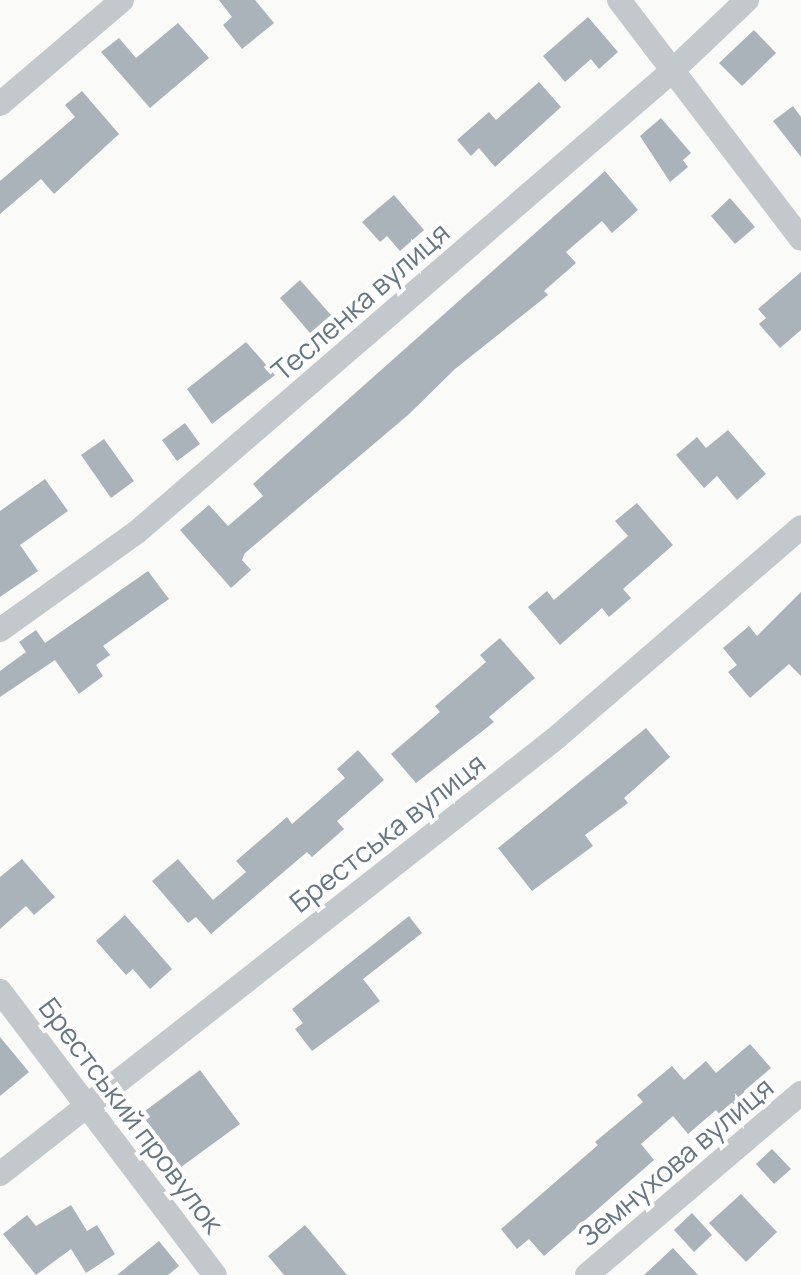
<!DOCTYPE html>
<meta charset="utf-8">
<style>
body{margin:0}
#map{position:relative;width:801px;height:1275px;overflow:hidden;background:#fafaf8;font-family:Manrope,sans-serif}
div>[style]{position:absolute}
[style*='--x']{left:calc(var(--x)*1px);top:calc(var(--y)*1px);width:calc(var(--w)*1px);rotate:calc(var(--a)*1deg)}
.building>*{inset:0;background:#aab3b9}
.street>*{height:24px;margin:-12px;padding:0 12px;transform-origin:12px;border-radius:12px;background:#c3c8cc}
span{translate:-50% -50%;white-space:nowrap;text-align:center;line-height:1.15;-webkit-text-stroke:8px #fff;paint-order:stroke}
.street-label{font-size:28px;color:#657683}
</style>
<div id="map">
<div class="building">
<div style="clip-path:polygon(219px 0,255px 0,274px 23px,242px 49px,223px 25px,232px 17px)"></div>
<div style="clip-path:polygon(588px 17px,618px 52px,599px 69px,591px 59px,565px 82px,543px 56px)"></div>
<div style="clip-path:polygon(178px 23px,209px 58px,150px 108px,101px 52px,119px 38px,136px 58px)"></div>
<div style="clip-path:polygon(754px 30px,776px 53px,742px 86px,719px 63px)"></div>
<div style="clip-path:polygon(539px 82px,561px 107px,495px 167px,479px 148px,471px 156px,457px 140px,489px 112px,496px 120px)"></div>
<div style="clip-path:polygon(82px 91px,119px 134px,54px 194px,41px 179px,0 214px,0 181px,75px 117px,65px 105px)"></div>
<div style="clip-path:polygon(793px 106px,801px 117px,801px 157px,773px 121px)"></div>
<div style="clip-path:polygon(661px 118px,691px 153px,683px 160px,688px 167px,670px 182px,640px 136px)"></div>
<div style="clip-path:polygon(605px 171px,638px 210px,612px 233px,602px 221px,566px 252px,576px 263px,544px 291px,548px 295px,455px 369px,408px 415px,245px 553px,242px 560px,251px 570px,231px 588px,180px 530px,209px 505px,228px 526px,263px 496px,253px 484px)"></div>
<div style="clip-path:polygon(394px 195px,424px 230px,400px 251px,387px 236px,380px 242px,362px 222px)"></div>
<div style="clip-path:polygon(730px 198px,755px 227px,735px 244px,711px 216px)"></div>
<div style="clip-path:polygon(801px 272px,801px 330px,780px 348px,759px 324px,766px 318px,758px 309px)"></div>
<div style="clip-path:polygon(300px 280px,331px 315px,310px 333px,280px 298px)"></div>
<div style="clip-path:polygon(246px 342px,275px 375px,212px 424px,187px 389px)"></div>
<div style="clip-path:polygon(185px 423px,200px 444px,177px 461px,162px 440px)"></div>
<div style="clip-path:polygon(728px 430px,766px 474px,737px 500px,717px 476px,704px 488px,676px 455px,697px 437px,706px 448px)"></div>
<div style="clip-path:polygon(104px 439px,134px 481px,111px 498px,81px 455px)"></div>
<div style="clip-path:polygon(45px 479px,68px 511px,20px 545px,38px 571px,0 597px,0 511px)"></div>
<div style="clip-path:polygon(637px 503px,673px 545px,623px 589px,631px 598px,609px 617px,602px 608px,560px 645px,528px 607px,547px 591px,554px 600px,628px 536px,615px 521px)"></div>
<div style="clip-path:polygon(148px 571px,169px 599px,103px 646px,110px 655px,96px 665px,103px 676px,79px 694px,55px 660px,0 697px,0 671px,26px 652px,19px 642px,36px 630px,45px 643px)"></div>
<div style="clip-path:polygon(801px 592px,801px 676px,789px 664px,750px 698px,728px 672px,737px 665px,723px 648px,749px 626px,757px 636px)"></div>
<div style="clip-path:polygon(500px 638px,535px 678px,489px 717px,494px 722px,416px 783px,391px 754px,440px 712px,435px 706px,486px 662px,480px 655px)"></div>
<div style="clip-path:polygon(646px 728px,670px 757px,624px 798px,628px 803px,585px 835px,593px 846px,532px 891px,498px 848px)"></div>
<div style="clip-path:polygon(358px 750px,384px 780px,337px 821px,344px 829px,312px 857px,307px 852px,211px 934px,196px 917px,188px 923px,152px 881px,178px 859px,213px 900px,246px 872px,236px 861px,287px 817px,292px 824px,345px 778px,337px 769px)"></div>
<div style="clip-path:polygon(22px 859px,55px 897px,34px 915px,26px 906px,0 929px,0 877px)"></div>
<div style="clip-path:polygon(125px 915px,172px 969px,150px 989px,133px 969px,126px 975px,96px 941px)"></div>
<div style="clip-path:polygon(409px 916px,422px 933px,363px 979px,380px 1001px,312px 1051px,295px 1029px,303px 1023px,292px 1009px)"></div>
<div style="clip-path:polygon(0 1037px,29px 1072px,0 1096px)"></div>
<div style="clip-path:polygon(750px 1044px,771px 1068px,744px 1091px,755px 1104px,729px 1126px,716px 1110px,688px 1134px,673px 1116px,641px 1144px,654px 1160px,544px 1256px,529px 1239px,517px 1249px,501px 1229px,598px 1145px,595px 1142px,643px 1102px,637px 1095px,672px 1066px,684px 1080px,706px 1061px,716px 1073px)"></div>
<div style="clip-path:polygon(200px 1070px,240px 1124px,181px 1167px,141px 1114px)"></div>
<div style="clip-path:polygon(772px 1149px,791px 1169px,774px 1184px,756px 1164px)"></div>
<div style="clip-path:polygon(741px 1194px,777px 1232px,746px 1262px,709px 1223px)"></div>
<div style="clip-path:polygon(71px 1205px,87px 1231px,97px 1225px,115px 1254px,86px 1273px,71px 1249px,36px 1275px,3px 1234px,27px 1215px,36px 1226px)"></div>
<div style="clip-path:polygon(692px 1213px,712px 1235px,694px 1252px,674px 1230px)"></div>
<div style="clip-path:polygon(305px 1225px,347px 1275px,284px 1275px,268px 1256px)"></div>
<div style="clip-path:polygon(159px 1241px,179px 1266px,168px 1275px,117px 1275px)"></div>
<div style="clip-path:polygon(673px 1248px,698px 1275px,644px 1275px)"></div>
</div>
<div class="street">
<div style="--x:619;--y:0;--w:300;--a:52.7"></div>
<div style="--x:0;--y:104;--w:160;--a:-40.4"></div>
<div style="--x:0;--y:630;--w:168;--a:-35.6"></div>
<div style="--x:137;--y:532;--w:705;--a:-40.74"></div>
<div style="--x:671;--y:72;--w:105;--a:-43.5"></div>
<div style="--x:0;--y:991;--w:356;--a:52.9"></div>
<div style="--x:0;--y:1174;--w:707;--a:-38.1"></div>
<div style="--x:556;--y:738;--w:323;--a:-40.7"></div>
<div style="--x:587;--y:1275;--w:281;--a:-40.4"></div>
</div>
<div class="street-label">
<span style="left:360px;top:301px;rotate:-41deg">Тесленка вулиця</span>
<span style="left:387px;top:832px;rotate:-38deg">Брестська вулиця</span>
<span style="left:132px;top:1115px;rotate:53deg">Брестський провулок</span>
<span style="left:675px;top:1161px;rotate:-40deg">Земнухова вулиця</span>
</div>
</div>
